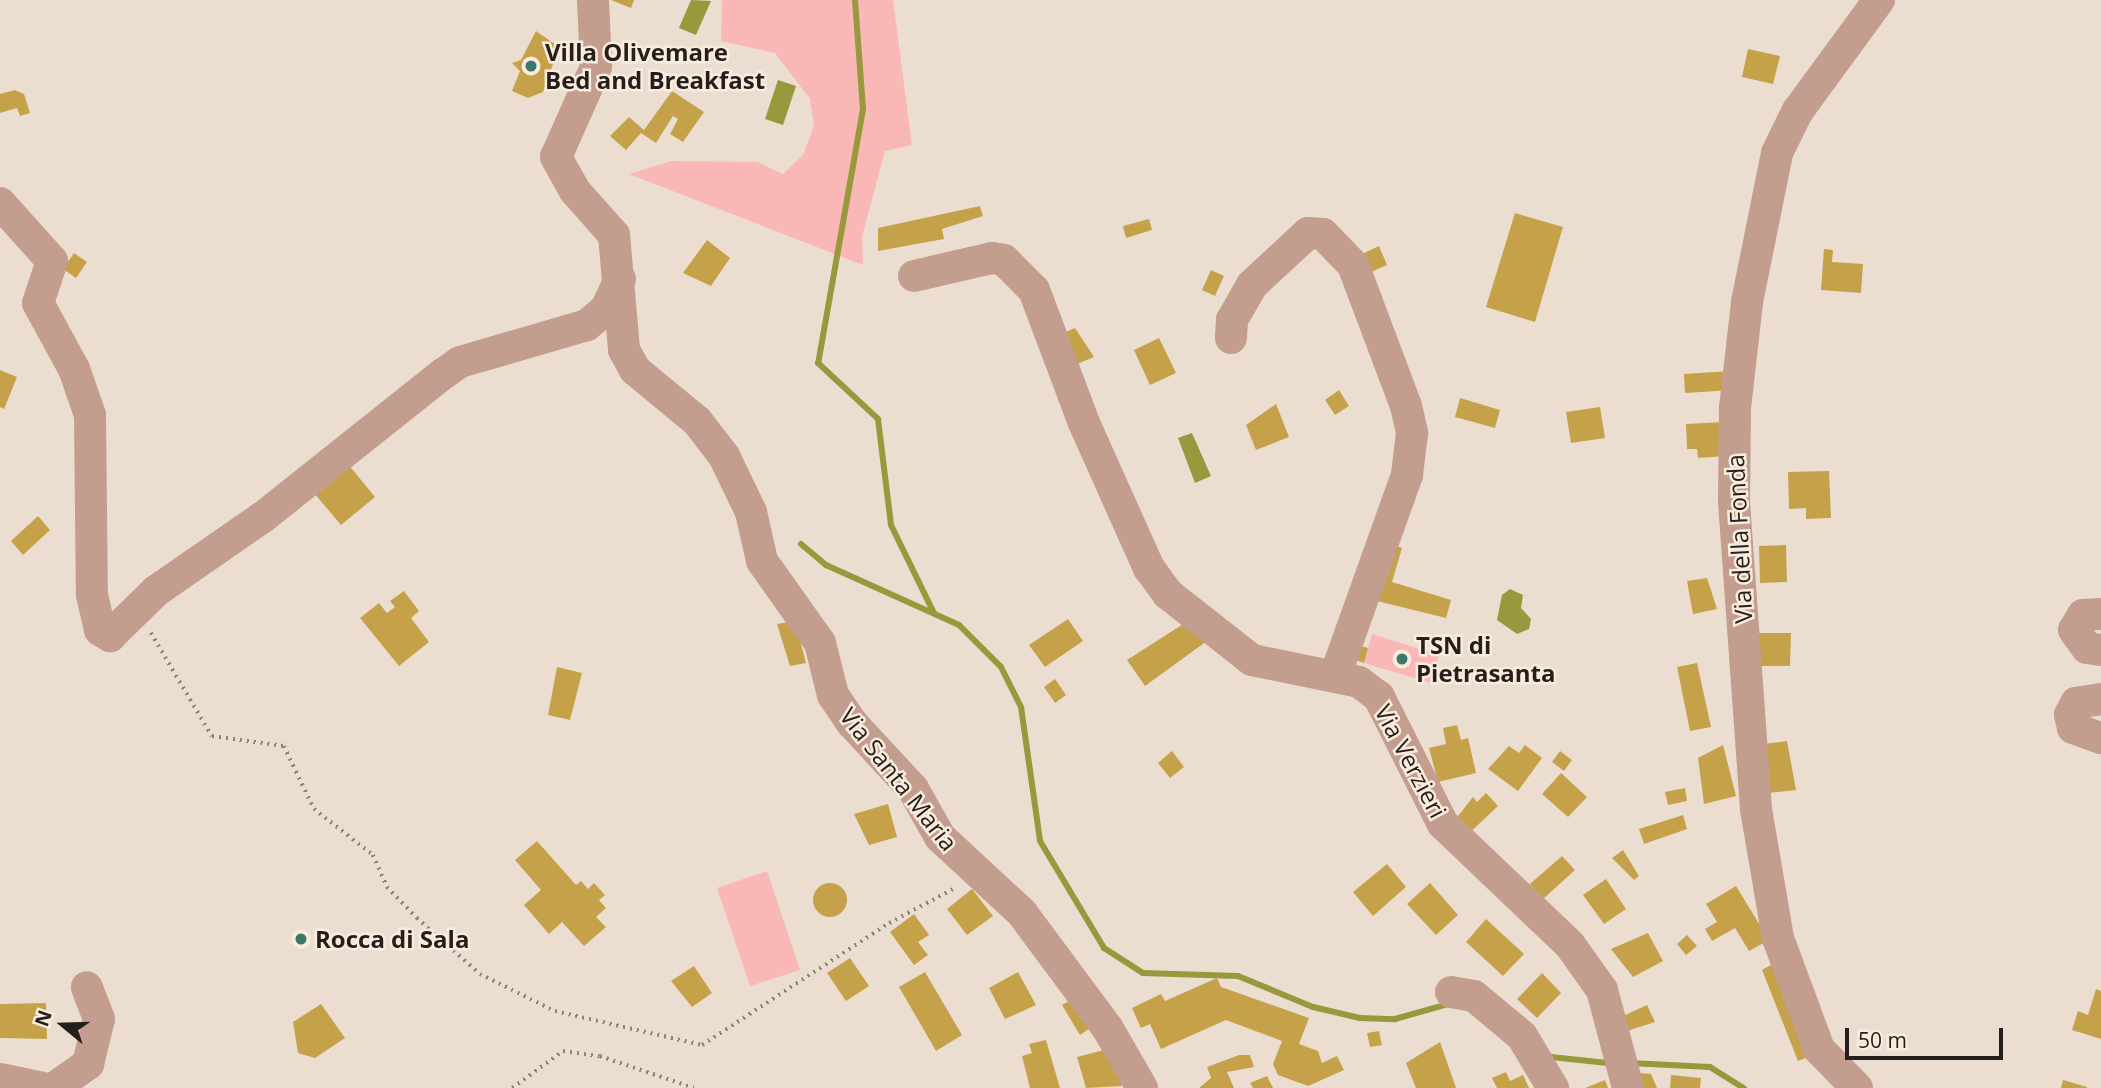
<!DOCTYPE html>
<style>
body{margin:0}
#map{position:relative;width:2101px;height:1088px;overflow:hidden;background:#ebded1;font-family:"Open Sans",sans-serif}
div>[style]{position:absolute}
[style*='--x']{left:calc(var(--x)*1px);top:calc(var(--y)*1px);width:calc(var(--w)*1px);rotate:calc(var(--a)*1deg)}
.green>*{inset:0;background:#f9b8b5}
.water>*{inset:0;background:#98983c}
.stream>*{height:6px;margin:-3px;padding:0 3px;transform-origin:3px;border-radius:3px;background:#98983c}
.building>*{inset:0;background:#c5a24a}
.round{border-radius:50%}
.path>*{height:3.5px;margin-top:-1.75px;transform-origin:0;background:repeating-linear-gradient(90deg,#8c837a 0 2px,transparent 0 7px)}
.minor>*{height:32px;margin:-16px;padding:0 16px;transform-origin:16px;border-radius:16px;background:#c39d8d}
.dots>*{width:19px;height:19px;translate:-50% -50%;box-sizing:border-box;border:4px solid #f9ebde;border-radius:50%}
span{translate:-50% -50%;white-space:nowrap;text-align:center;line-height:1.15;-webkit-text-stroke:5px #f9ebde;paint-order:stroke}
.poi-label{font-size:24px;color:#241f1a;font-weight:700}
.left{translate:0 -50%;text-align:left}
.street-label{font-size:24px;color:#241f1a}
.north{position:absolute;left:28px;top:990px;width:70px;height:70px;-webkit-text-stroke:5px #f9ebde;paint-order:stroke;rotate:289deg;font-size:19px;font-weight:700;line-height:28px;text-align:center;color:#241f1a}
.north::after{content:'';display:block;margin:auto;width:24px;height:32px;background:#241f1a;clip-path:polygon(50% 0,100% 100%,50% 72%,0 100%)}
.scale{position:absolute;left:1845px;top:1028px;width:158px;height:32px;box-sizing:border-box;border:4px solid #241f1a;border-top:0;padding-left:9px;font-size:21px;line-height:24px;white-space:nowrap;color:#241f1a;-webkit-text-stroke:5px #f9ebde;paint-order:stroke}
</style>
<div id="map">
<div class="green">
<div style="clip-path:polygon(722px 0,893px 0,912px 145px,885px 151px,862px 237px,863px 265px,629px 174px,671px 161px,757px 162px,783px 174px,803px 155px,814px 126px,810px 99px,775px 53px,721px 41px)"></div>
<div style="clip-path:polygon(1372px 634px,1439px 655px,1431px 683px,1364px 663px)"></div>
<div style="clip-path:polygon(767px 871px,800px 970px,750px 986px,717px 888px)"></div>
</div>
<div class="water">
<div style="clip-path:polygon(691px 0,711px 1px,696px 35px,679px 28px)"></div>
<div style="clip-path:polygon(778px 80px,796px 86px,783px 125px,765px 119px)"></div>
<div style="clip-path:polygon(1192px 433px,1211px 476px,1195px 483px,1178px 438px)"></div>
<div style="clip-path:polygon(1510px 589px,1523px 595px,1521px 608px,1531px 619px,1529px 629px,1517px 634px,1497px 620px,1502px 595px)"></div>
</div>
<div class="stream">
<div style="--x:855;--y:0;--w:109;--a:85.8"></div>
<div style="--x:863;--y:109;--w:258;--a:100"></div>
<div style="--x:818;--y:363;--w:82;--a:43"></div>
<div style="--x:878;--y:419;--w:107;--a:83"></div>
<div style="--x:891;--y:525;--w:98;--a:64"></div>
<div style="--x:801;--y:544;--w:33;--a:40"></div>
<div style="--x:826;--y:565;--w:146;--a:24.3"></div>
<div style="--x:959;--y:625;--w:59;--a:45"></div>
<div style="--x:1001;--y:667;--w:45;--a:63.4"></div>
<div style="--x:1021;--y:707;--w:135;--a:81.9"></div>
<div style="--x:1040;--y:841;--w:125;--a:59.1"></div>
<div style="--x:1104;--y:948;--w:46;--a:32.7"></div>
<div style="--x:1143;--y:973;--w:95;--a:1.8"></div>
<div style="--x:1238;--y:976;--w:81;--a:22.5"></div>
<div style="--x:1313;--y:1007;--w:48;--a:13.2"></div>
<div style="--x:1360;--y:1018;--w:35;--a:2"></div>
<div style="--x:1395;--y:1019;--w:55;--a:-15.8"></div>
<div style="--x:1551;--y:1057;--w:57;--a:6"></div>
<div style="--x:1630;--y:1063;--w:80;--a:2.9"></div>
<div style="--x:1710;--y:1067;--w:40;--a:32"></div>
</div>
<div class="building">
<div style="clip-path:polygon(611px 0,634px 0,631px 8px)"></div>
<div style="clip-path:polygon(536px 31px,559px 47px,543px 92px,528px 98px,512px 91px,520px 71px,512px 63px,521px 60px)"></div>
<div style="clip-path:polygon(1748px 49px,1780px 56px,1773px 84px,1742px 77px)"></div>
<div style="clip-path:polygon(15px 90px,24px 94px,30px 113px,20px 116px,17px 108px,0 113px,0 94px)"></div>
<div style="clip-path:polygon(672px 91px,704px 112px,683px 142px,670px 134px,678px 119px,673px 116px,656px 143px,641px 133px,626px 150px,610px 136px,629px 117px,644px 130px)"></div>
<div style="clip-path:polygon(980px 206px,983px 216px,942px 229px,944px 239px,878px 251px,878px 228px)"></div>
<div style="clip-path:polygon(1515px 213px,1563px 227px,1535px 322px,1486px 307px)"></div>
<div style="clip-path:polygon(1149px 219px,1152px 230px,1126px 238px,1123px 226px)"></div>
<div style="clip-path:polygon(707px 240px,730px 258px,711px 286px,683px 273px)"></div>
<div style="clip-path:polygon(1379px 246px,1387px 265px,1371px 272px,1362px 254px)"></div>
<div style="clip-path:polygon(1824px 249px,1833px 250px,1832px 262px,1863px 264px,1861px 293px,1821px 290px)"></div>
<div style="clip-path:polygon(74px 253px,87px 262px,76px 278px,63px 269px)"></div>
<div style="clip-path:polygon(1211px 270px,1224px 276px,1215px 296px,1202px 290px)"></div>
<div style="clip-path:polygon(1075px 328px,1094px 357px,1070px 367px,1057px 336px)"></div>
<div style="clip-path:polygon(1159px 338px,1176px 373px,1150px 385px,1134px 350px)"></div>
<div style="clip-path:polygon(0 370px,17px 377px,4px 409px,0 407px)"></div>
<div style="clip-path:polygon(1731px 371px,1732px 390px,1685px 393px,1684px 374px)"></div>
<div style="clip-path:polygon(1339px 390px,1349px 406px,1335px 415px,1325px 400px)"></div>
<div style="clip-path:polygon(1460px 398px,1500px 410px,1495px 428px,1455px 417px)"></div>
<div style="clip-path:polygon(1276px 404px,1289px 437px,1256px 450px,1246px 425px)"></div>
<div style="clip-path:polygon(1600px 407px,1605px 438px,1571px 443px,1566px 412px)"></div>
<div style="clip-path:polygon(1724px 422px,1725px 456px,1698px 458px,1697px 449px,1687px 449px,1686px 424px)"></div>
<div style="clip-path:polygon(348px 464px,375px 497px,341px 525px,314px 493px)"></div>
<div style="clip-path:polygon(1829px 471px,1831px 518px,1806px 519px,1806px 508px,1789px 509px,1788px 472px)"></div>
<div style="clip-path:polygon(38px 516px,50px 530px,23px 555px,11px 541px)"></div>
<div style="clip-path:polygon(1390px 544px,1402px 548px,1392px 582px,1451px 600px,1446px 618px,1373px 600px)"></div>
<div style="clip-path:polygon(1786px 545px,1787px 582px,1760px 583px,1759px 546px)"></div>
<div style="clip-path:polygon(1707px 578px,1717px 609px,1693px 614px,1687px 581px)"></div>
<div style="clip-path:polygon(404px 591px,419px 611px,411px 618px,429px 642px,399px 666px,360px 618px,379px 603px,387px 613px,395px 607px,390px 601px)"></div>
<div style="clip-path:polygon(1068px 619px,1083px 641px,1045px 667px,1029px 645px)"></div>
<div style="clip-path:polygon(1191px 619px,1207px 641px,1145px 686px,1127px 660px)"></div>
<div style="clip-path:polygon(795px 621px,806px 663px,790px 666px,777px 624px)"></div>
<div style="clip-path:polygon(1758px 633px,1791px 633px,1790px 666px,1758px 666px)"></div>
<div style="clip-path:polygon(1358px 645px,1368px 648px,1364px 663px,1353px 659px)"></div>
<div style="clip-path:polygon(1697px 663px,1711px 727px,1690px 731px,1677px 667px)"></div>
<div style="clip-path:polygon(557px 667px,582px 673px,570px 720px,548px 715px)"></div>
<div style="clip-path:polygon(1055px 679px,1066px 695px,1055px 703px,1044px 687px)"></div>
<div style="clip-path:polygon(1457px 725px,1461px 740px,1468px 738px,1476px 773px,1438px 782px,1429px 748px,1446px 744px,1443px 728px)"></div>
<div style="clip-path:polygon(1787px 741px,1796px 790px,1768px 793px,1763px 744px)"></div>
<div style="clip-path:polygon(1525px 745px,1542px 758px,1518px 791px,1488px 769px,1509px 746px,1519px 753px)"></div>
<div style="clip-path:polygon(1723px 745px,1736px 796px,1704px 804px,1698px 758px)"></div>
<div style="clip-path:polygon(1172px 751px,1184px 767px,1170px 778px,1158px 763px)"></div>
<div style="clip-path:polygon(1560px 751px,1572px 760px,1564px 771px,1552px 762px)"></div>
<div style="clip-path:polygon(1561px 773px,1587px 797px,1568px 817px,1542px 794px)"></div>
<div style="clip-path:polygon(1685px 788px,1687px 801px,1668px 805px,1665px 792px)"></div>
<div style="clip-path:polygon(1486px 793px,1498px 806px,1464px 838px,1451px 825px,1473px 797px,1477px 802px)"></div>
<div style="clip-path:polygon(888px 804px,897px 837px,869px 845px,854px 814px)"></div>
<div style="clip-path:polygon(1683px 815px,1687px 829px,1644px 844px,1639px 829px)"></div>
<div style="clip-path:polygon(537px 841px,576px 885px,581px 881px,588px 889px,594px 883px,605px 895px,599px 900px,606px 908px,596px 917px,606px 927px,584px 946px,562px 922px,549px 934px,524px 905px,541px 890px,515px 860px)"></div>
<div style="clip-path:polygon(1623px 850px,1639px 876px,1634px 880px,1612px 858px)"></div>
<div style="clip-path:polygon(1562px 856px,1575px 870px,1543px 899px,1530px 884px)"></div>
<div style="clip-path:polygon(1387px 864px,1406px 887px,1373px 916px,1353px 892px)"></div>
<div style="clip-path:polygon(1606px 879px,1626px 909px,1604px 924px,1583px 895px)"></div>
<div class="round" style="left:813px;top:883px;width:34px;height:34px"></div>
<div style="clip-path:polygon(1430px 883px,1458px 915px,1436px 935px,1407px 904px)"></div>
<div style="clip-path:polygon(1736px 886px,1769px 940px,1749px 951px,1735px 928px,1712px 941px,1705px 929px,1717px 922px,1706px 904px)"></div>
<div style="clip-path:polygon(972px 889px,993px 916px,967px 935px,947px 909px)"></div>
<div style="clip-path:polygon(914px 914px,929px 935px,918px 942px,928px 955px,914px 965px,890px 932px)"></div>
<div style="clip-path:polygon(1486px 919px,1524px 954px,1503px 976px,1466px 942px)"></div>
<div style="clip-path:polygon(1648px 933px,1663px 961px,1633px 977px,1611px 949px)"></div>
<div style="clip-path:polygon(1687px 935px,1697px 946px,1686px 955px,1677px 944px)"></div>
<div style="clip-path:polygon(850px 958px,869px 986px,846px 1001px,827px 973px)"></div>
<div style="clip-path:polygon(1778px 961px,1813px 1055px,1798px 1061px,1762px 970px)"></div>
<div style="clip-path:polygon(694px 966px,712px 993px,692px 1007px,671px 981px)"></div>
<div style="clip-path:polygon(925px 972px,962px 1035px,936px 1051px,899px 987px)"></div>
<div style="clip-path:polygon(1018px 972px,1036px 1005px,1005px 1019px,989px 988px)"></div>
<div style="clip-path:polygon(1542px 973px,1561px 993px,1537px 1018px,1517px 999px)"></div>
<div style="clip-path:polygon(1217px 978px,1221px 987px,1309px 1018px,1299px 1044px,1318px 1051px,1322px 1063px,1337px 1056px,1344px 1070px,1308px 1086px,1278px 1075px,1273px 1064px,1282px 1041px,1226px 1020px,1161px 1049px,1150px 1024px,1141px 1028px,1132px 1008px,1161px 994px,1165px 1001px)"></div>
<div style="clip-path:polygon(2096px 989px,2101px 991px,2101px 1039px,2072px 1030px,2078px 1011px,2088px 1015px)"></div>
<div style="clip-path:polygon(1076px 997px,1093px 1026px,1080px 1035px,1062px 1005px)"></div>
<div style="clip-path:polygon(46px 1003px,47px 1039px,0 1038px,0 1004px)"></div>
<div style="clip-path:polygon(321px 1004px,345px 1038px,315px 1058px,298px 1053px,293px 1022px)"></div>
<div style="clip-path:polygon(1647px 1005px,1655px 1022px,1627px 1031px,1621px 1017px)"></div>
<div style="clip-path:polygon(1379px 1031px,1382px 1045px,1370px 1047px,1367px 1033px)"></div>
<div style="clip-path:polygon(1046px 1040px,1060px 1088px,1030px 1088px,1022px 1056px,1032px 1053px,1029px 1044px)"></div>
<div style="clip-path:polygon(1440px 1042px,1456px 1088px,1416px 1088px,1406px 1063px)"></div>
<div style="clip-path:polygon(1112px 1048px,1122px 1086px,1086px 1088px,1077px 1057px)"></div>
<div style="clip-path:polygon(1239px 1055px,1250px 1055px,1254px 1067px,1227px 1072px,1234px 1088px,1199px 1088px,1211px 1078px,1207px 1067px)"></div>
<div style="clip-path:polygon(1506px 1072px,1510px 1081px,1523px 1075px,1529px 1088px,1497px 1088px,1492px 1078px)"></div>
<div style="clip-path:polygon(1628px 1072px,1651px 1074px,1657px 1088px,1634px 1088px)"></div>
<div style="clip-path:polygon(1671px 1075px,1701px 1078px,1700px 1088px,1670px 1088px)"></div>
<div style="clip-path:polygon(1267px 1076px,1273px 1088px,1253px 1088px,1250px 1083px)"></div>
<div style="clip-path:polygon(1605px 1080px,1608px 1088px,1585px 1088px)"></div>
<div style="clip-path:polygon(2063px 1080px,2087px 1087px,2087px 1088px,2061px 1088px)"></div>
</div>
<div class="path">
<div style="--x:151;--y:633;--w:120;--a:59.4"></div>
<div style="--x:212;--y:736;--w:73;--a:7.9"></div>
<div style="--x:284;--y:746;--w:70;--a:64.5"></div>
<div style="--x:314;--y:809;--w:75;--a:37.9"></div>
<div style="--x:373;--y:855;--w:35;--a:66"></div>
<div style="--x:387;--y:887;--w:43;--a:45.9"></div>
<div style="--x:417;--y:918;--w:84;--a:41.6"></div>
<div style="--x:480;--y:974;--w:84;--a:26.3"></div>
<div style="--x:555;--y:1011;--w:151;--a:13"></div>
<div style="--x:702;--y:1045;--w:223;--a:-33.1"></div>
<div style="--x:889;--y:923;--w:75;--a:-27.9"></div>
<div style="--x:512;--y:1088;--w:63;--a:-36"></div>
<div style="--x:563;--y:1051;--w:37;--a:8"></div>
<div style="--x:600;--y:1056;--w:99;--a:18.8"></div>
</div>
<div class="minor">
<div style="--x:593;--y:0;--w:67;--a:87.4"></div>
<div style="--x:596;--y:67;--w:98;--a:114"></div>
<div style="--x:556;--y:157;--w:39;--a:61"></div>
<div style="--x:575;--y:191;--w:59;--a:48.4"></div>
<div style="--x:614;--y:235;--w:115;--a:85"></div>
<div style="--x:624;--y:350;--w:23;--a:61"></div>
<div style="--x:635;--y:370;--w:80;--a:39.4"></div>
<div style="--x:697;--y:421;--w:44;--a:52.4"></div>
<div style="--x:724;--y:456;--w:62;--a:64.3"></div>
<div style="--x:751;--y:512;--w:50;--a:77.3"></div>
<div style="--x:762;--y:561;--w:100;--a:54.7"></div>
<div style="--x:820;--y:643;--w:54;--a:76"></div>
<div style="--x:833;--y:695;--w:34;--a:56"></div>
<div style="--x:852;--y:723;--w:90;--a:47.3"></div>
<div style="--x:913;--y:789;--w:55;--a:60.6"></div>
<div style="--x:940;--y:837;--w:112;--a:42.8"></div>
<div style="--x:1022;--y:913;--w:144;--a:53.4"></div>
<div style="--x:1108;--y:1029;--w:68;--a:60"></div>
<div style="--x:0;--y:203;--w:78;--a:48.1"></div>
<div style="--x:52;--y:261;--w:44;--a:108.4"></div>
<div style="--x:38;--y:303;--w:75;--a:61.4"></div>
<div style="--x:74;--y:369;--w:49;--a:70.8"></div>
<div style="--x:90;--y:415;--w:180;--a:89.4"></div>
<div style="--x:92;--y:595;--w:36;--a:77"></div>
<div style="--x:100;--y:630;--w:12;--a:31"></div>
<div style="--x:110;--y:636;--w:64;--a:-44.4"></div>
<div style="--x:156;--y:591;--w:130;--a:-34.7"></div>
<div style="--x:263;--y:517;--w:230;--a:-38.5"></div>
<div style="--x:443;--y:374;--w:21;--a:-35"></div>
<div style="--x:460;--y:362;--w:132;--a:-16.2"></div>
<div style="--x:587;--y:325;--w:25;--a:-40"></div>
<div style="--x:606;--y:309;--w:33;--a:-65"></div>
<div style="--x:914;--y:276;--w:80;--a:-13"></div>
<div style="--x:992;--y:258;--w:12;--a:9"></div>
<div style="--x:1004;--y:260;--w:42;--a:45"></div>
<div style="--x:1034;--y:290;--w:142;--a:69.4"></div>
<div style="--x:1084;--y:423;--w:159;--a:65.9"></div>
<div style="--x:1149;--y:568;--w:32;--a:54"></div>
<div style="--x:1168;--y:594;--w:107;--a:38.2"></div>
<div style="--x:1252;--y:660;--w:109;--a:11.6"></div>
<div style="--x:1359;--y:682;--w:25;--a:37"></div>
<div style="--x:1379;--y:697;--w:142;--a:63.3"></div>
<div style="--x:1443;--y:824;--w:175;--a:43.6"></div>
<div style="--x:1570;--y:945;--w:55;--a:54.6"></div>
<div style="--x:1602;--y:990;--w:101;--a:75.1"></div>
<div style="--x:1231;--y:338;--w:18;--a:-87"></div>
<div style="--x:1232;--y:320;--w:40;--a:-60.3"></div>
<div style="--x:1252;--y:285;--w:76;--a:-42.9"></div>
<div style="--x:1308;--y:233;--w:15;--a:4"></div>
<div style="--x:1323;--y:234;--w:43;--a:45.9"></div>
<div style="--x:1353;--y:265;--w:151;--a:69.4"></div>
<div style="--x:1406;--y:406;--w:28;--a:77"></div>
<div style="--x:1412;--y:433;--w:42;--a:96.8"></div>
<div style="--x:1407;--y:475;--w:214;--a:109.7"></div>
<div style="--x:2101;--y:614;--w:18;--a:177"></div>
<div style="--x:2083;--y:615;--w:17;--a:121"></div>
<div style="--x:2074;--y:630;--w:22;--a:54"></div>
<div style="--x:2087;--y:648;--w:14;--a:8"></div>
<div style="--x:2101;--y:699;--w:25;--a:171"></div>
<div style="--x:2076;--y:703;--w:13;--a:117"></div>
<div style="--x:2070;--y:715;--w:13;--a:77"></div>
<div style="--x:2073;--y:728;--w:30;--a:20"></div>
<div style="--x:1451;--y:992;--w:23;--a:10"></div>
<div style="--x:1474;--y:996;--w:62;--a:39.8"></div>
<div style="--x:1522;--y:1036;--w:61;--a:59.2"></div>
<div style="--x:0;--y:1079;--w:44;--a:11.8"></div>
<div style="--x:54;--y:1088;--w:42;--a:-35.2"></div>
<div style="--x:88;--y:1064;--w:46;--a:-76.3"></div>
<div style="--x:99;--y:1019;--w:34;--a:-111"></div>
<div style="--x:1857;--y:1088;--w:54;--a:-134.3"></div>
<div style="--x:1819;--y:1049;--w:118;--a:-110.3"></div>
<div style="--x:1778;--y:938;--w:131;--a:-99.7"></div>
<div style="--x:1756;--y:809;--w:309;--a:-94.1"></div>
<div style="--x:1734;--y:501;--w:93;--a:-89.4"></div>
<div style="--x:1735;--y:408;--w:107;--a:-83.5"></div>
<div style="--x:1747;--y:302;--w:152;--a:-78.6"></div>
<div style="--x:1777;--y:153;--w:46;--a:-64"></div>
<div style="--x:1797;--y:112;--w:139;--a:-53.8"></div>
</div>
<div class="dots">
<div style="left:531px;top:66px;background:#397967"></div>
<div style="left:1402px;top:659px;background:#397967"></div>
<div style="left:301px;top:939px;background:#397967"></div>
</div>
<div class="poi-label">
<span class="left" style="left:545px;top:66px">Villa Olivemare<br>Bed and Breakfast</span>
<span class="left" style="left:1416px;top:659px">TSN di<br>Pietrasanta</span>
<span class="left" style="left:315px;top:939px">Rocca di Sala</span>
</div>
<div class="street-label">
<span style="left:1739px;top:539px;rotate:-93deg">Via della Fonda</span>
<span style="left:1411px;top:761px;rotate:62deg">Via Verzieri</span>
<span style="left:899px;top:779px;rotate:52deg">Via Santa Maria</span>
</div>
<div class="north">N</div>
<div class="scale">50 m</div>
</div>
